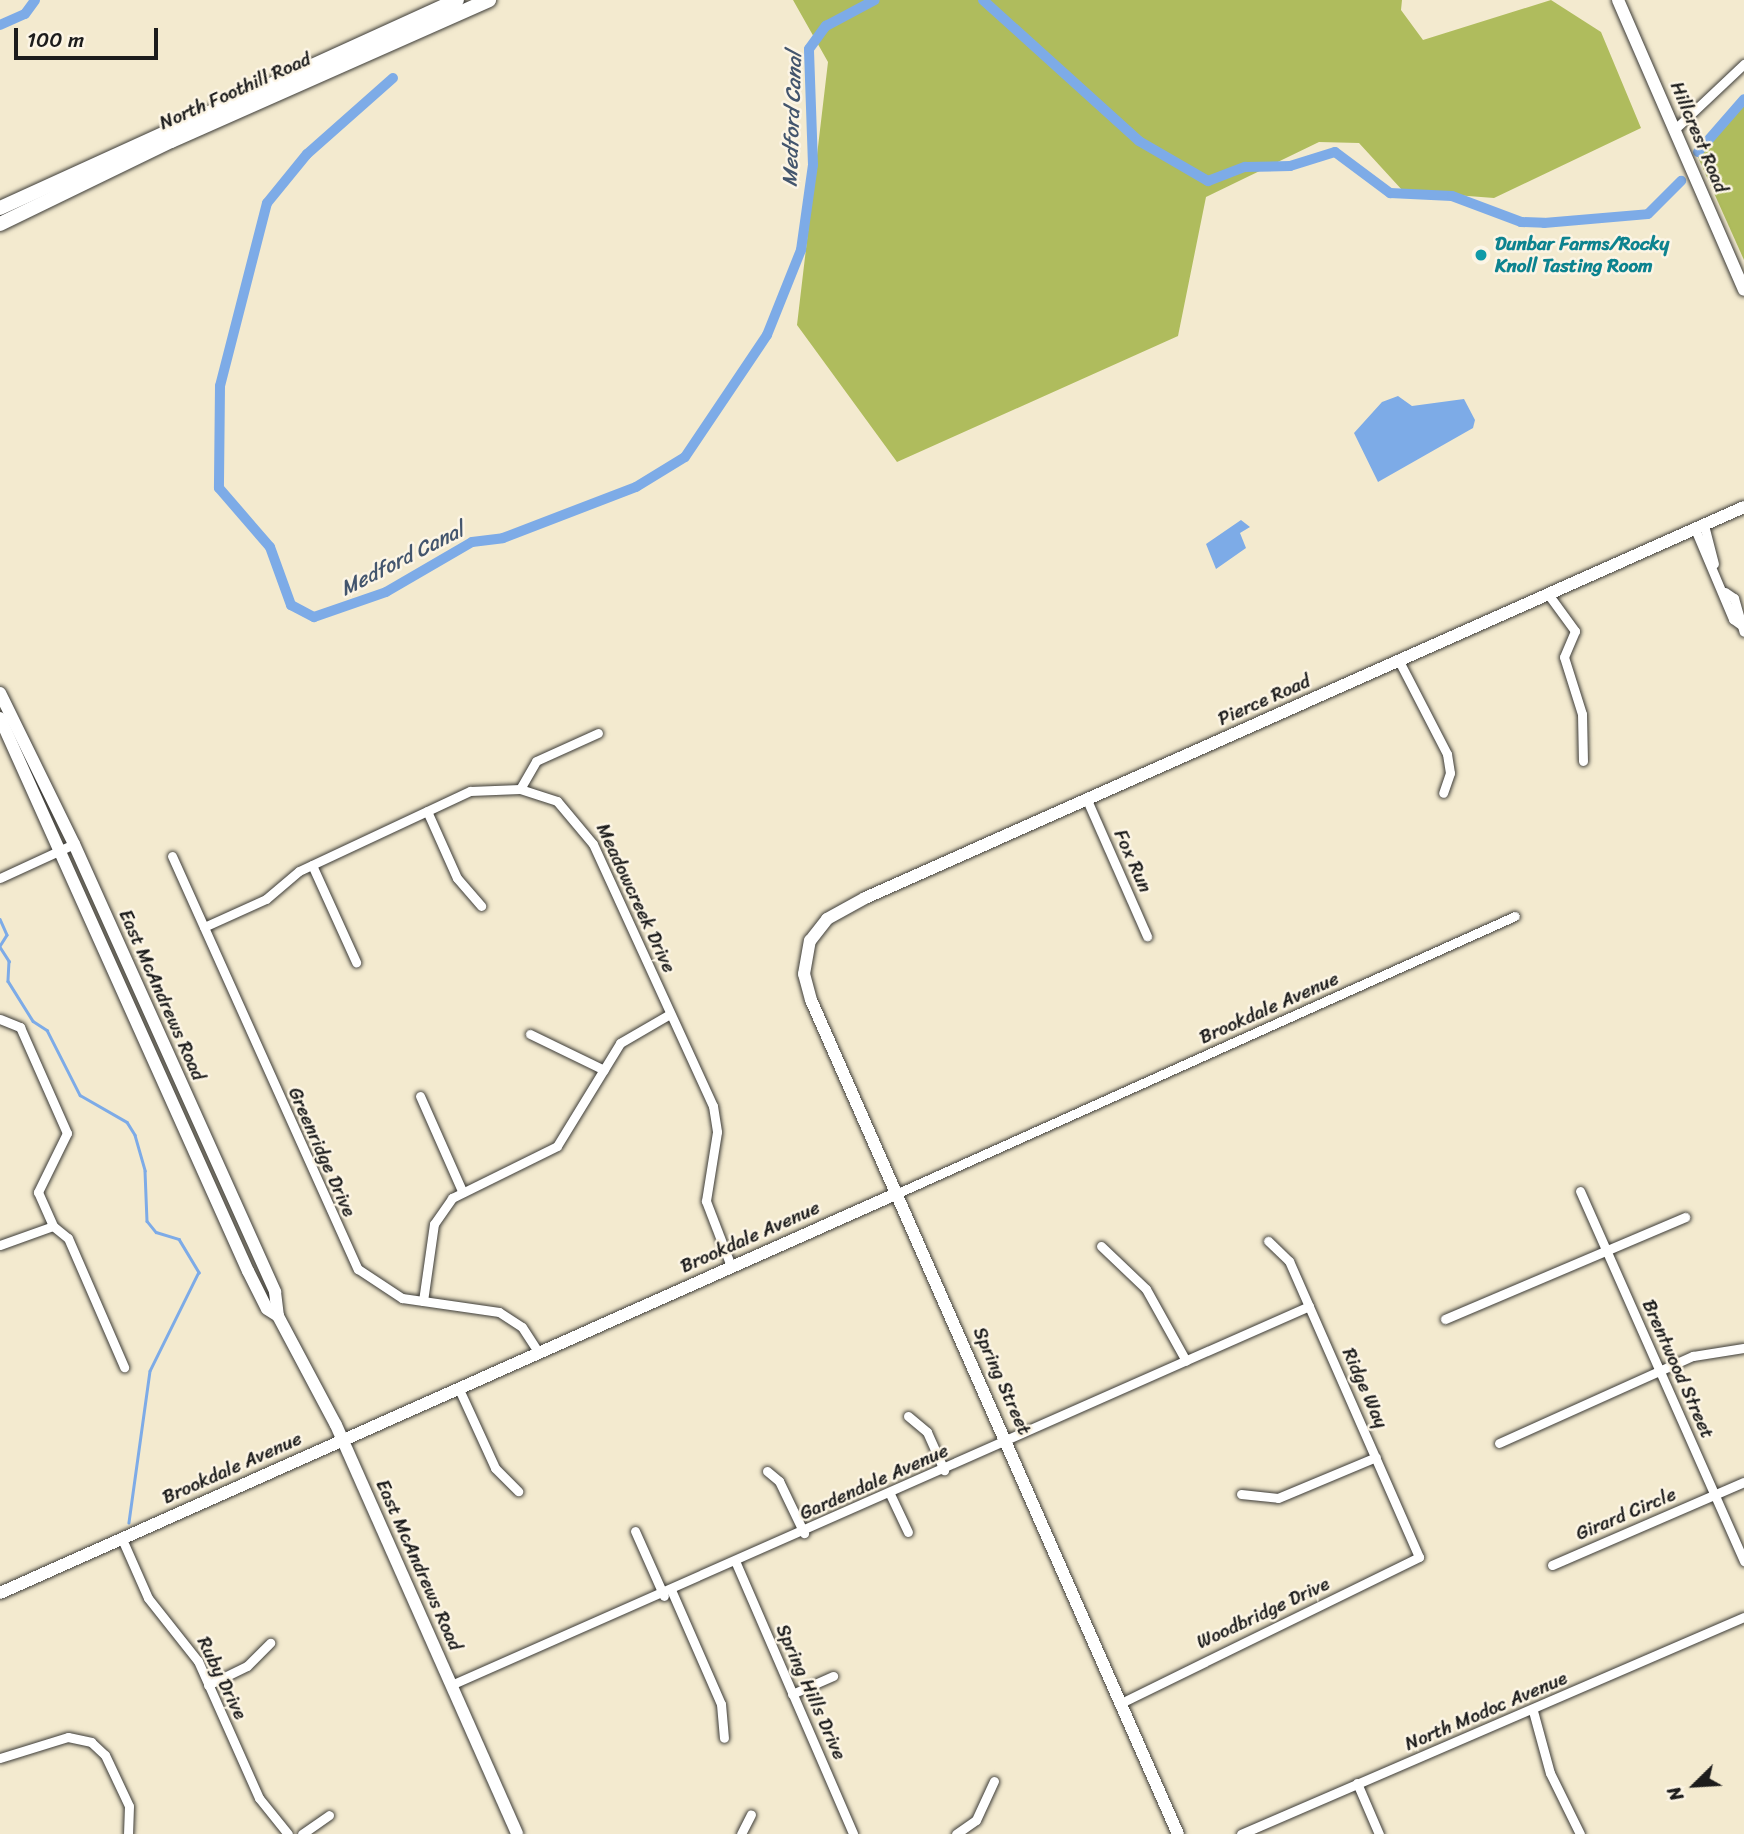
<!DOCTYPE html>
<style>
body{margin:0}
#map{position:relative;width:1744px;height:1834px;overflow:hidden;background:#f3eacf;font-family:Sriracha,sans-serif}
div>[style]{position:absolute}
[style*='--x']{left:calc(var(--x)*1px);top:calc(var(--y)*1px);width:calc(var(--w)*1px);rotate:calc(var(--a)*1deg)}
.green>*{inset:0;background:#afbc5d}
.water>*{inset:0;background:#7dabe7}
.stream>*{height:2.5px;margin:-1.25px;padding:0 1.25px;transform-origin:1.25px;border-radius:1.25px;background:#7dabe7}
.canal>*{height:10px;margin:-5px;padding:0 5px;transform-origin:5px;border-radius:5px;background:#7dabe7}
.roads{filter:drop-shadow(0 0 2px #3c3b37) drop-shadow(0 0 2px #3c3b37)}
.street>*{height:9px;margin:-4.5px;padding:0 4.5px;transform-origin:4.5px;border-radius:4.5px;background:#fff}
.secondary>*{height:12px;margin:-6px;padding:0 6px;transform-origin:6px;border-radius:6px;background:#fff}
.primary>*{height:14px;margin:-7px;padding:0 7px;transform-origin:7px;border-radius:7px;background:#fff}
.dots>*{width:19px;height:19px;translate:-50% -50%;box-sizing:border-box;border:4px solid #fcf5e5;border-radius:50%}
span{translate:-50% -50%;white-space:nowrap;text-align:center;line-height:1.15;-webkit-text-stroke:5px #fcf5e5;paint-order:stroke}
.street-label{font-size:19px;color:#1c1c1c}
.culture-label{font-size:19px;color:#0d838f;font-weight:700}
.left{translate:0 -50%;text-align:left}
.water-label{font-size:21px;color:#43556d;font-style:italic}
.north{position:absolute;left:1660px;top:1750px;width:70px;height:70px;-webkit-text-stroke:5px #fcf5e5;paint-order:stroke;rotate:246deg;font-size:19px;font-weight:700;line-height:28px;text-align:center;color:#1c1c1c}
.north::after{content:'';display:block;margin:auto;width:24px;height:32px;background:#1c1c1c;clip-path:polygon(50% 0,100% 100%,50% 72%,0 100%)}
.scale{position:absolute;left:14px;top:28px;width:144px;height:32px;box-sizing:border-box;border:4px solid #1c1c1c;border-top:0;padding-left:9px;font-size:21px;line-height:24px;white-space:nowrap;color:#1c1c1c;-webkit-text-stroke:5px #fcf5e5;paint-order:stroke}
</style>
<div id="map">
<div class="green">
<div style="clip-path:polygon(793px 0,1402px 0,1401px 10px,1423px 40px,1551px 0,1601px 32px,1641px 128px,1494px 198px,1403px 191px,1359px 143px,1319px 142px,1206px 197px,1178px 336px,897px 462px,797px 325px,828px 62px)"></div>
<div style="clip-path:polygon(1744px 106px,1744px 260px,1697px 155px)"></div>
</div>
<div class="water">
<div style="clip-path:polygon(1398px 396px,1412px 406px,1464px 399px,1475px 420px,1473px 428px,1378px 482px,1354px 433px,1382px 402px)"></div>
<div style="clip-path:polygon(1241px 520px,1250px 527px,1240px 533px,1246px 548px,1216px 569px,1206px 544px)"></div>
</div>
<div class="stream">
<div style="--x:0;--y:919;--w:17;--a:66"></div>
<div style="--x:7;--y:935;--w:13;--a:122"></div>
<div style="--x:0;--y:947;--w:17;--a:57"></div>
<div style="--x:9;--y:961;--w:20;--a:93"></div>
<div style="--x:8;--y:981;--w:47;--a:58"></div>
<div style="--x:33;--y:1021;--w:17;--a:33"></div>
<div style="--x:47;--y:1030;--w:73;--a:63.1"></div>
<div style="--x:80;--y:1095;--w:54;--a:29.9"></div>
<div style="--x:127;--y:1122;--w:15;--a:58"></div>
<div style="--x:135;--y:1135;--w:37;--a:74"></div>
<div style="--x:145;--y:1171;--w:50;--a:87.7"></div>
<div style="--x:147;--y:1221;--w:14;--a:51"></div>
<div style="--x:156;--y:1232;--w:24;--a:17"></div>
<div style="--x:179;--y:1239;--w:39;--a:59"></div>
<div style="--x:199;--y:1272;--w:110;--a:116.3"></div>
<div style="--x:150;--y:1371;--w:153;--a:97.9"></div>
</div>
<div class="canal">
<div style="--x:983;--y:0;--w:210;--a:42.1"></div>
<div style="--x:1139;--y:141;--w:80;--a:30.1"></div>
<div style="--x:1208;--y:181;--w:40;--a:-21"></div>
<div style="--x:1245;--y:167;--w:45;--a:-1.3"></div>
<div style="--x:1290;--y:166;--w:47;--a:-17.3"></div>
<div style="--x:1335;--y:152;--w:69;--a:36.7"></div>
<div style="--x:1390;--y:193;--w:62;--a:2.8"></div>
<div style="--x:1452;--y:196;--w:74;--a:20.6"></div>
<div style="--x:1521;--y:222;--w:23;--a:2"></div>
<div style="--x:1544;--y:223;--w:104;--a:-4.9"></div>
<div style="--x:1648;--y:214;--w:47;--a:-45"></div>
<div style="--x:0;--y:25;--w:27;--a:-24"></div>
<div style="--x:25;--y:14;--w:17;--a:-54"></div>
<div style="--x:393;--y:78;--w:115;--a:138.5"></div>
<div style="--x:307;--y:154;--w:63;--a:129.2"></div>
<div style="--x:267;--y:203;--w:189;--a:104.4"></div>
<div style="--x:220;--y:386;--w:102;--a:90.6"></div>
<div style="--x:219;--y:488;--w:78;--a:49.2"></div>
<div style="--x:270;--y:547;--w:62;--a:70.1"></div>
<div style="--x:291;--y:605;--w:26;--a:28"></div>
<div style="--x:314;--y:617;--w:76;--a:-19.1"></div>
<div style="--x:386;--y:592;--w:99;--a:-30.2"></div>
<div style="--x:472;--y:542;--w:31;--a:-7"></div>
<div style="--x:503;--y:538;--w:142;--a:-21"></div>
<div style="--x:636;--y:487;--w:57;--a:-31.5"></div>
<div style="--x:685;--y:457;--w:147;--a:-56.1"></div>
<div style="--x:767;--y:335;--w:92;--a:-68.2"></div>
<div style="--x:801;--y:250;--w:86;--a:-82"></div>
<div style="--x:813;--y:165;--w:116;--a:-92"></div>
<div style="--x:809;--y:49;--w:29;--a:-54"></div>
<div style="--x:826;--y:26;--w:55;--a:-28"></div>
<div style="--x:1698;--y:152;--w:70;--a:-49"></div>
</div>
<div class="roads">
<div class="street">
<div style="--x:1675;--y:129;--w:95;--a:-43.3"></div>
<div style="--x:1704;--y:525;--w:40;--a:75.6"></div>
<div style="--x:1695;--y:529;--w:98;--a:67.1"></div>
<div style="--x:1733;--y:619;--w:9;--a:36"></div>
<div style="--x:1725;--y:592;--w:11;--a:34"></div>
<div style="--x:1734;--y:598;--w:35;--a:74"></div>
<div style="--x:1548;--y:594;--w:46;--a:53.9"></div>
<div style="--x:1575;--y:631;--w:28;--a:113"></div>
<div style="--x:1564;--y:657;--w:60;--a:72.5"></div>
<div style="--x:1582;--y:714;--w:47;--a:88.8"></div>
<div style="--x:1399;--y:661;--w:105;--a:62.7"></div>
<div style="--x:1447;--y:754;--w:19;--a:81"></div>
<div style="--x:1450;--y:773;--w:21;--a:109"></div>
<div style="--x:520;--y:789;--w:32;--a:-60"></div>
<div style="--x:536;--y:761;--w:68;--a:-24.3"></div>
<div style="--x:1087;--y:800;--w:149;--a:66.2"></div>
<div style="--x:427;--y:811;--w:73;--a:65.9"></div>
<div style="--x:457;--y:878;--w:37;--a:49"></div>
<div style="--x:172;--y:856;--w:453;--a:65.8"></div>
<div style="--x:358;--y:1269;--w:53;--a:33.4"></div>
<div style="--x:402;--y:1298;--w:98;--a:8.2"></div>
<div style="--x:499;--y:1312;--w:27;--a:33"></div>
<div style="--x:522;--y:1327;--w:30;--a:57"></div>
<div style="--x:312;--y:865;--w:107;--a:65.6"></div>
<div style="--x:0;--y:878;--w:81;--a:-24.7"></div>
<div style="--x:204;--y:927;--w:68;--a:-24.3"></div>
<div style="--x:266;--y:899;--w:43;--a:-40.3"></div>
<div style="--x:299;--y:871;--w:189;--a:-25.1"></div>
<div style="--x:470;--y:791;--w:50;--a:-2.3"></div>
<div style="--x:520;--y:789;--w:39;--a:18"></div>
<div style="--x:557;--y:801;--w:56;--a:50.1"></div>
<div style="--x:593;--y:844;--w:288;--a:65.4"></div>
<div style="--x:713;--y:1106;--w:26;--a:81"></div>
<div style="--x:717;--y:1132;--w:70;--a:99.1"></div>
<div style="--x:706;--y:1201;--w:70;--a:69"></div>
<div style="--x:0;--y:1019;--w:22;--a:22"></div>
<div style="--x:20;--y:1027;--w:116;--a:66.1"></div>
<div style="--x:67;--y:1133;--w:66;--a:116.2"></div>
<div style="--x:38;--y:1192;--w:37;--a:66"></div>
<div style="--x:53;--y:1226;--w:19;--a:39"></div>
<div style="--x:68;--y:1238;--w:141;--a:66.5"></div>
<div style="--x:530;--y:1034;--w:82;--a:25.9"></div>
<div style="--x:420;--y:1096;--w:104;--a:66.1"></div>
<div style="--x:1580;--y:1191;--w:405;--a:66.1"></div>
<div style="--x:898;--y:1193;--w:676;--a:-24.18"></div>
<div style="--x:0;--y:1245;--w:56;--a:-19.7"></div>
<div style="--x:1101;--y:1246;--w:62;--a:43.7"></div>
<div style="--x:1146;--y:1289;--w:82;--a:60.9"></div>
<div style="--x:423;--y:1301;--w:78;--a:-81.9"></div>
<div style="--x:434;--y:1224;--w:32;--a:-55"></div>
<div style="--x:452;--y:1198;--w:117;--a:-26.3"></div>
<div style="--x:557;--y:1146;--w:121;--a:-58.5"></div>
<div style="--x:620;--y:1043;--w:58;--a:-30.1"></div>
<div style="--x:1445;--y:1319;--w:261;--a:-23"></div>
<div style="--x:458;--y:1387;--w:89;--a:65.4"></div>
<div style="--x:495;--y:1468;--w:33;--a:45"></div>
<div style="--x:908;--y:1416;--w:25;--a:40"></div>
<div style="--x:927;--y:1432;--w:42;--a:65.9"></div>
<div style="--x:1499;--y:1443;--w:213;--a:-24.2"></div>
<div style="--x:1693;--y:1356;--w:51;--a:-9.1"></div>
<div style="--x:767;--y:1471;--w:16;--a:40"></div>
<div style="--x:779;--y:1481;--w:58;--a:64.3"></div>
<div style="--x:890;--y:1494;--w:42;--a:64.7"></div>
<div style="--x:1241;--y:1494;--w:37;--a:6"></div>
<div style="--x:1278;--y:1498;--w:106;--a:-22.7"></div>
<div style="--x:635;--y:1531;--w:71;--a:66"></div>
<div style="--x:122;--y:1539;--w:64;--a:66.2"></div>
<div style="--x:148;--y:1598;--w:80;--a:51.6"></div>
<div style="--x:198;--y:1661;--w:150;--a:66"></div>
<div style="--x:259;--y:1798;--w:46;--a:51.1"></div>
<div style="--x:736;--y:1563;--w:295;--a:66.6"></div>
<div style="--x:1552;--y:1565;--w:209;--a:-23.4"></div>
<div style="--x:672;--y:1592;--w:122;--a:66.4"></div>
<div style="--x:721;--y:1704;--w:34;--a:85"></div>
<div style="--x:208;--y:1685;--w:43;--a:-26"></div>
<div style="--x:247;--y:1666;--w:33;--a:-45"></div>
<div style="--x:451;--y:1685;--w:938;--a:-23.83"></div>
<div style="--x:792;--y:1694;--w:45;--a:-23.7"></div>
<div style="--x:1121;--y:1703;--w:332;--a:-26.1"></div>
<div style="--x:1419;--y:1557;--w:323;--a:-113.7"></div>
<div style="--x:1289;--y:1261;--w:29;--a:-136"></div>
<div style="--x:1533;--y:1711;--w:64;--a:74.7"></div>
<div style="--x:1550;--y:1773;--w:68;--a:63.8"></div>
<div style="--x:0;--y:1758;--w:71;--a:-17.2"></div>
<div style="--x:68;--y:1737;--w:24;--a:12"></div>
<div style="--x:91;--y:1742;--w:19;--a:43"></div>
<div style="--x:105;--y:1755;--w:56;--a:64.8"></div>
<div style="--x:129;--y:1806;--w:28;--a:92"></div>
<div style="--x:1357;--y:1783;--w:56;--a:66.7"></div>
<div style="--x:302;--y:1834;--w:33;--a:-35"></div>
<div style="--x:741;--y:1834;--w:22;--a:-63"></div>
<div style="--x:956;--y:1834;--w:24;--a:-35"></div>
<div style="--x:976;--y:1820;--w:43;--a:-65.2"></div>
<div style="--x:1241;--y:1834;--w:548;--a:-23.34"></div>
</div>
<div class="secondary">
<div style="--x:1618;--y:0;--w:316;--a:66.5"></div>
<div style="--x:0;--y:693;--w:168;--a:63.9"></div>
<div style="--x:74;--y:844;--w:491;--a:65.8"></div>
<div style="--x:275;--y:1292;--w:24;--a:83"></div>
<div style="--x:278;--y:1316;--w:123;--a:62"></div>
<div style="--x:336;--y:1425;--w:447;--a:66.1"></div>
<div style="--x:0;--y:718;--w:606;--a:65.85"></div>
<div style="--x:248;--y:1271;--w:42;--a:63.4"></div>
<div style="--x:267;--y:1309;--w:13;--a:32"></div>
<div style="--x:0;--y:1593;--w:983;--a:-24.01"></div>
<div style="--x:1178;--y:1834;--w:911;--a:-113.75"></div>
<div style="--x:811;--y:1000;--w:27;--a:-105"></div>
<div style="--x:804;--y:974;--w:34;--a:-80"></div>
<div style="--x:810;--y:941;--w:28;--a:-52"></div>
<div style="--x:827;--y:919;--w:43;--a:-28.9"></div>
<div style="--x:865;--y:898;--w:962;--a:-23.98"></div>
</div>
<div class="primary">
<div style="--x:0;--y:208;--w:502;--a:-24.47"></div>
<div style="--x:0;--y:224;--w:190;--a:-25.9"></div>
<div style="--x:171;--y:141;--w:348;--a:-23.9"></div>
</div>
</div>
<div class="dots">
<div style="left:1481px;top:255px;background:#0f9aa8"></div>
</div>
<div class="street-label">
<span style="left:235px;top:91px;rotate:-24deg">North Foothill Road</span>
<span style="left:1699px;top:137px;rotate:67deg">Hillcrest Road</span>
<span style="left:1264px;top:700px;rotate:-24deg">Pierce Road</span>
<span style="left:1133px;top:861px;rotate:66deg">Fox Run</span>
<span style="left:636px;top:898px;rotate:65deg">Meadowcreek Drive</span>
<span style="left:162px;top:995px;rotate:66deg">East McAndrews Road</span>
<span style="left:1269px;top:1008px;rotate:-24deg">Brookdale Avenue</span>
<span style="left:322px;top:1152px;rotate:66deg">Greenridge Drive</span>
<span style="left:750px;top:1237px;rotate:-24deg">Brookdale Avenue</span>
<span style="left:1678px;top:1369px;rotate:66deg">Brentwood Street</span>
<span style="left:1002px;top:1381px;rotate:66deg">Spring Street</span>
<span style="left:1365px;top:1388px;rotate:66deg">Ridge Way</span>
<span style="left:232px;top:1468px;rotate:-24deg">Brookdale Avenue</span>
<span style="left:874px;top:1482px;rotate:-24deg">Gardendale Avenue</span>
<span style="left:1626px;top:1514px;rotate:-23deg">Girard Circle</span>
<span style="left:419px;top:1565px;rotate:66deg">East McAndrews Road</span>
<span style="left:1263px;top:1613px;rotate:-25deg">Woodbridge Drive</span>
<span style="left:222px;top:1678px;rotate:64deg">Ruby Drive</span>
<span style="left:811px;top:1692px;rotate:66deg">Spring Hills Drive</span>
<span style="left:1486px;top:1711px;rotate:-23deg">North Modoc Avenue</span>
</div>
<div class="culture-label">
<span class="left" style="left:1495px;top:255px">Dunbar Farms/Rocky<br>Knoll Tasting Room</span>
</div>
<div class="water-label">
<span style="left:792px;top:119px;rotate:-88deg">Medford Canal</span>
<span style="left:402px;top:559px;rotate:-27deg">Medford Canal</span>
</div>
<div class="north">N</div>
<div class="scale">100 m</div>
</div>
